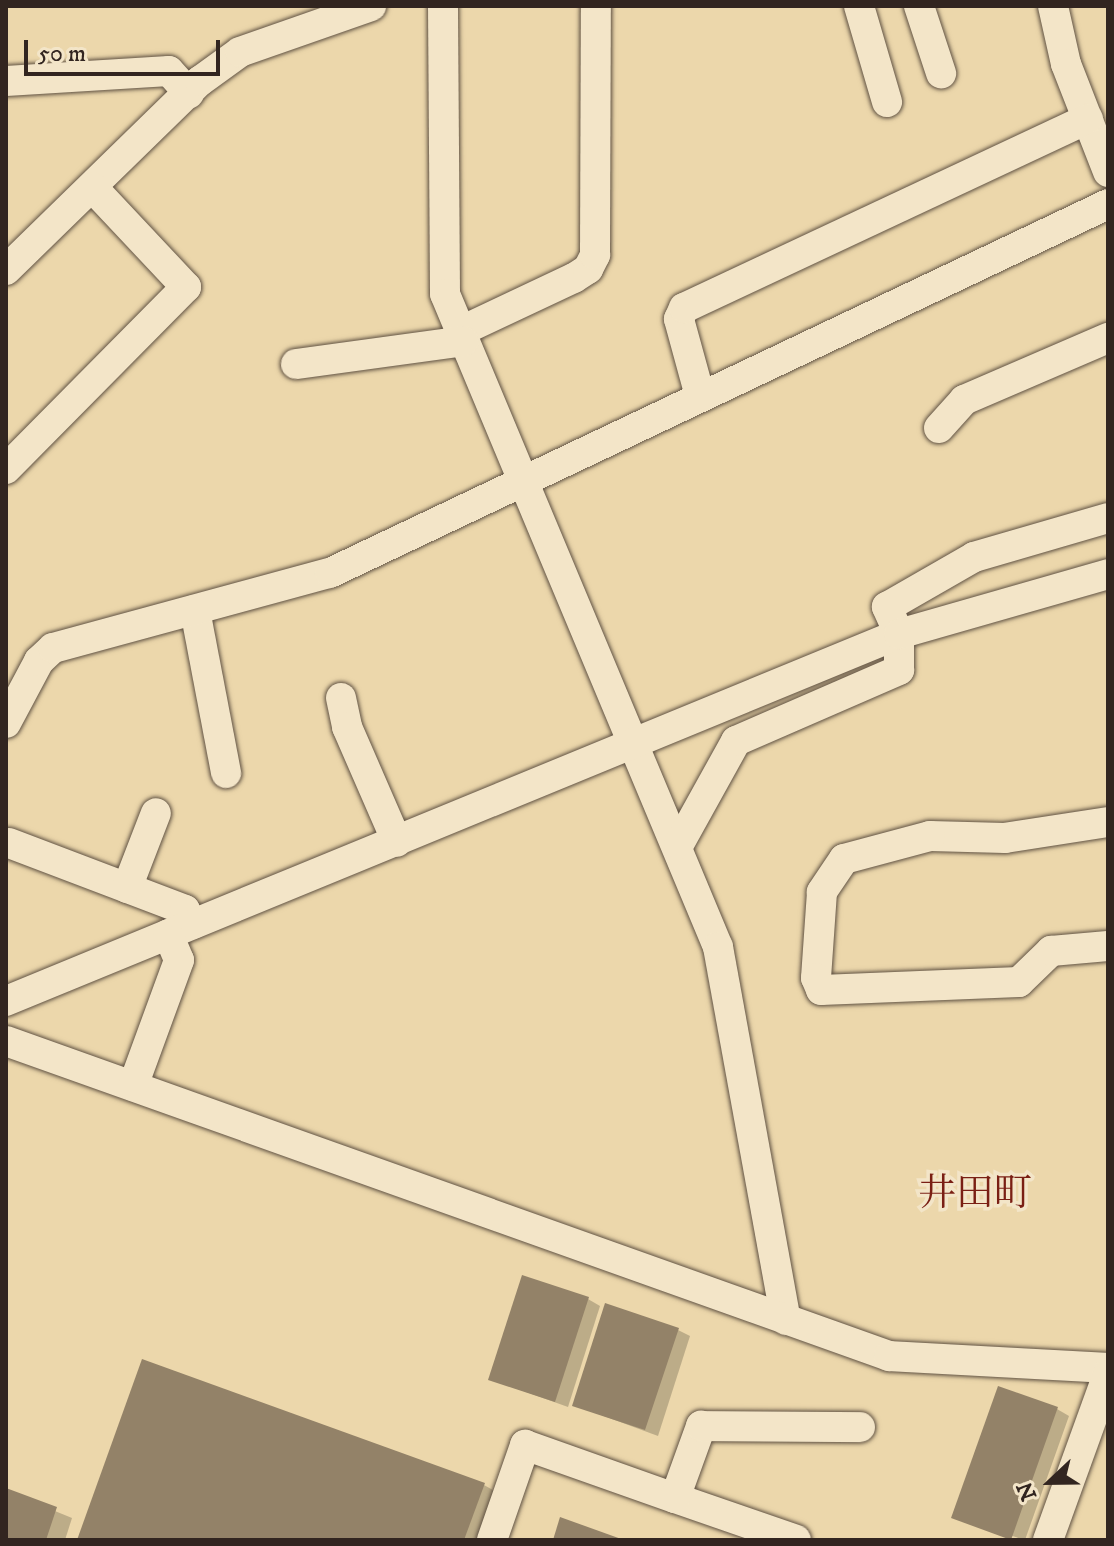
<!DOCTYPE html>
<meta charset="utf-8">
<style>
body{margin:0}
#map{position:relative;width:1114px;height:1546px;overflow:hidden;background:#ecd7ab;font-family:"IM FELL DW Pica","Noto Serif JP",serif}
div>[style]{position:absolute}
[style*='--x']{left:calc(var(--x)*1px);top:calc(var(--y)*1px);width:calc(var(--w)*1px);rotate:calc(var(--a)*1deg)}
.shadow>*{inset:0;background:#0003}
.building>*{inset:0;background:#938268}
.roads{filter:drop-shadow(0 0 2px #605243) drop-shadow(0 0 2px #605243)}
.minor>*{height:30px;margin:-15px;padding:0 15px;transform-origin:15px;border-radius:15px;background:#f3e5c8}
span{translate:-50% -50%;white-space:nowrap;text-align:center;line-height:1.15;-webkit-text-stroke:7px #f3e5c8;paint-order:stroke}
.quarter-label{font-size:38px;color:#7a1f14}
.frame{position:absolute;inset:0;border:8px solid #322520;pointer-events:none}
.north{position:absolute;left:1010px;top:1442px;width:80px;height:80px;-webkit-text-stroke:6px #f3e5c8;paint-order:stroke;rotate:248deg;font-size:22px;font-weight:700;line-height:32px;text-align:center;color:#322520}
.north::after{content:'';display:block;margin:auto;width:28px;height:36px;background:#322520;clip-path:polygon(50% 0,100% 100%,50% 72%,0 100%)}
.scale{position:absolute;left:24px;top:40px;width:196px;height:36px;box-sizing:border-box;border:4px solid #322520;border-top:0;padding-left:10px;font-size:24px;line-height:28px;white-space:nowrap;color:#322520;-webkit-text-stroke:6px #f3e5c8;paint-order:stroke}
</style>
<div id="map">
<div class="shadow">
<div style="clip-path:polygon(588px 1299px,600px 1306px,568px 1407px,490px 1379px)"></div>
<div style="clip-path:polygon(678px 1330px,690px 1336px,658px 1436px,574px 1405px)"></div>
<div style="clip-path:polygon(1057px 1409px,1069px 1416px,1025px 1540px,953px 1517px)"></div>
<div style="clip-path:polygon(484px 1485px,500px 1494px,484px 1540px,79px 1540px)"></div>
<div style="clip-path:polygon(6px 1491px,72px 1518px,65px 1540px,6px 1540px)"></div>
</div>
<div class="building">
<div style="clip-path:polygon(522px 1275px,589px 1297px,555px 1402px,488px 1380px)"></div>
<div style="clip-path:polygon(605px 1303px,679px 1328px,645px 1430px,572px 1406px)"></div>
<div style="clip-path:polygon(142px 1359px,485px 1483px,464px 1540px,77px 1540px)"></div>
<div style="clip-path:polygon(998px 1386px,1058px 1407px,1011px 1540px,951px 1518px)"></div>
<div style="clip-path:polygon(6px 1488px,57px 1507px,46px 1540px,6px 1540px)"></div>
<div style="clip-path:polygon(560px 1517px,624px 1540px,553px 1540px)"></div>
</div>
<div class="roads">
<div class="minor">
<div style="--x:443;--y:6;--w:288;--a:89.6"></div>
<div style="--x:445;--y:294;--w:708;--a:67.31"></div>
<div style="--x:718;--y:947;--w:379;--a:79.7"></div>
<div style="--x:859;--y:6;--w:100;--a:73.7"></div>
<div style="--x:919;--y:6;--w:71;--a:71.8"></div>
<div style="--x:1053;--y:6;--w:59;--a:77.4"></div>
<div style="--x:1066;--y:64;--w:116;--a:68.7"></div>
<div style="--x:6;--y:81;--w:163;--a:-3.5"></div>
<div style="--x:169;--y:71;--w:30;--a:48"></div>
<div style="--x:6;--y:270;--w:271;--a:-44.3"></div>
<div style="--x:200;--y:81;--w:49;--a:-35.9"></div>
<div style="--x:240;--y:52;--w:139;--a:-19.3"></div>
<div style="--x:459;--y:332;--w:127;--a:-25.2"></div>
<div style="--x:574;--y:278;--w:17;--a:-33"></div>
<div style="--x:588;--y:269;--w:16;--a:-63"></div>
<div style="--x:595;--y:255;--w:249;--a:-89.8"></div>
<div style="--x:296;--y:364;--w:169;--a:-7.8"></div>
<div style="--x:700;--y:396;--w:80;--a:-105.3"></div>
<div style="--x:679;--y:319;--w:12;--a:-66"></div>
<div style="--x:684;--y:308;--w:446;--a:-25.1"></div>
<div style="--x:939;--y:428;--w:38;--a:-48"></div>
<div style="--x:964;--y:400;--w:157;--a:-23.3"></div>
<div style="--x:6;--y:469;--w:256;--a:-45.3"></div>
<div style="--x:186;--y:287;--w:137;--a:-133.2"></div>
<div style="--x:195;--y:610;--w:166;--a:79.2"></div>
<div style="--x:341;--y:698;--w:30;--a:78"></div>
<div style="--x:347;--y:727;--w:125;--a:66.5"></div>
<div style="--x:6;--y:723;--w:70;--a:-62"></div>
<div style="--x:39;--y:661;--w:19;--a:-43"></div>
<div style="--x:53;--y:648;--w:287;--a:-15.2"></div>
<div style="--x:330;--y:573;--w:861;--a:-25.37"></div>
<div style="--x:1108;--y:822;--w:104;--a:171.2"></div>
<div style="--x:1005;--y:838;--w:75;--a:-178.5"></div>
<div style="--x:930;--y:836;--w:89;--a:165"></div>
<div style="--x:844;--y:859;--w:40;--a:124"></div>
<div style="--x:822;--y:892;--w:86;--a:94"></div>
<div style="--x:816;--y:978;--w:13;--a:67"></div>
<div style="--x:821;--y:990;--w:198;--a:-2.3"></div>
<div style="--x:1019;--y:982;--w:45;--a:-44.1"></div>
<div style="--x:1051;--y:951;--w:57;--a:-5"></div>
<div style="--x:9;--y:843;--w:188;--a:20.8"></div>
<div style="--x:185;--y:910;--w:16;--a:63"></div>
<div style="--x:679;--y:844;--w:118;--a:-61"></div>
<div style="--x:736;--y:741;--w:178;--a:-23.5"></div>
<div style="--x:899;--y:670;--w:36;--a:-90"></div>
<div style="--x:899;--y:634;--w:30;--a:-114"></div>
<div style="--x:887;--y:607;--w:100;--a:-29.9"></div>
<div style="--x:974;--y:557;--w:140;--a:-16.2"></div>
<div style="--x:127;--y:888;--w:80;--a:-68.9"></div>
<div style="--x:6;--y:1001;--w:965;--a:-22.34"></div>
<div style="--x:899;--y:634;--w:217;--a:-16"></div>
<div style="--x:6;--y:1041;--w:938;--a:19.63"></div>
<div style="--x:889;--y:1356;--w:219;--a:3.1"></div>
<div style="--x:133;--y:1086;--w:134;--a:-69.9"></div>
<div style="--x:179;--y:960;--w:28;--a:-113"></div>
<div style="--x:675;--y:1498;--w:128;--a:19.1"></div>
<div style="--x:492;--y:1540;--w:101;--a:-70.8"></div>
<div style="--x:525;--y:1445;--w:159;--a:19.5"></div>
<div style="--x:675;--y:1498;--w:77;--a:-70.1"></div>
<div style="--x:701;--y:1426;--w:159;--a:0.4"></div>
<div style="--x:1048;--y:1540;--w:177;--a:-70.1"></div>
</div>
</div>
<div class="quarter-label">
<span style="left:975px;top:1195px">井田町</span>
</div>
<div class="frame"></div>
<div class="north">N</div>
<div class="scale">50 m</div>
</div>
